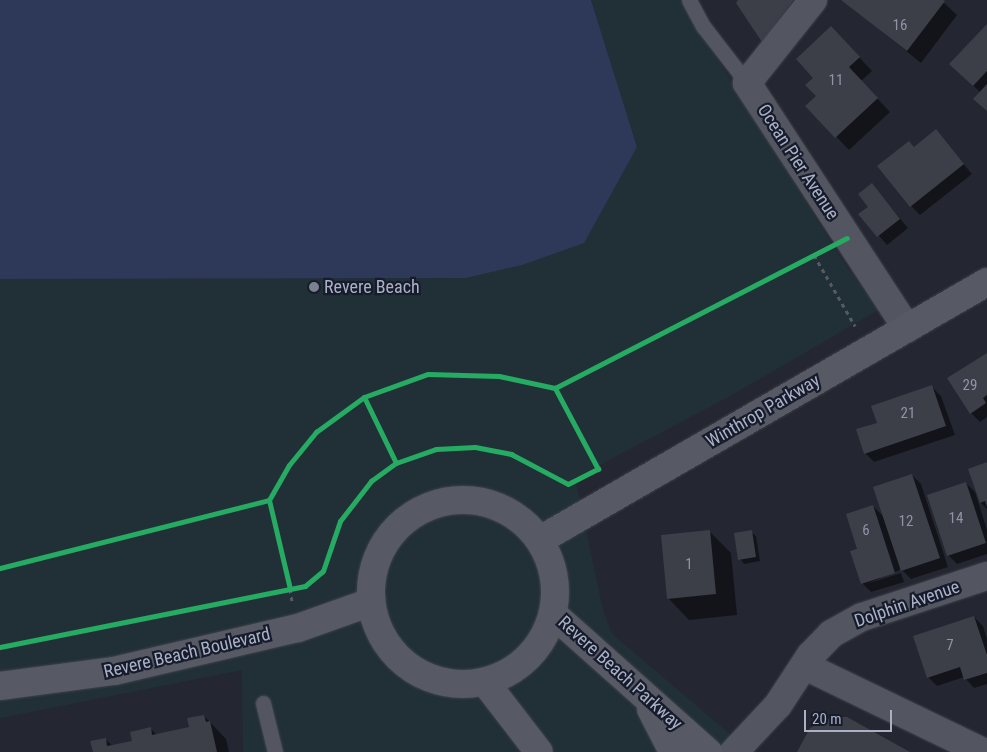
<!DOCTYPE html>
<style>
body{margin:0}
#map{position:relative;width:987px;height:752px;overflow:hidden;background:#242731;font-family:"Roboto Condensed",sans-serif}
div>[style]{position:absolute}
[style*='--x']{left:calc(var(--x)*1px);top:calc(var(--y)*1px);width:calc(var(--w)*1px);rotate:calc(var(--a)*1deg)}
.green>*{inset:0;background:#213037}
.water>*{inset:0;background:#2e3859}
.shadow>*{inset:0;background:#0007}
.building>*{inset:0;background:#3c3e48}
.path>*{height:3px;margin-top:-1.5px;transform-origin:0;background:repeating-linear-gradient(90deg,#565a64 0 4px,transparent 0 8px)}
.roads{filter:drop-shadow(0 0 1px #40424b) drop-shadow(0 0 1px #40424b)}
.service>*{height:15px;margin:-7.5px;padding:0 7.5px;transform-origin:7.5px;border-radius:7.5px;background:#535660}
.minor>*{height:28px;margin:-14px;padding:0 14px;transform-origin:14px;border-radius:14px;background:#535660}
.secondary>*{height:28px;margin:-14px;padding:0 14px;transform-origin:14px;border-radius:14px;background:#575a64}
.secondary>.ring{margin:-14px;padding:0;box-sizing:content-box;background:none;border:28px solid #575a64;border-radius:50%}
.cycleway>*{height:5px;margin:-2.5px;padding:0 2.5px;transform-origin:2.5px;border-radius:2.5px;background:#26ab63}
.dots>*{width:14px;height:14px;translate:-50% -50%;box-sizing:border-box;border:2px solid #171c2c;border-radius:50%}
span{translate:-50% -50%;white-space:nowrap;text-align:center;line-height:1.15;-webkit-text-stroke:4.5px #171c2c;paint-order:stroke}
.number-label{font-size:15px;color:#8f94a6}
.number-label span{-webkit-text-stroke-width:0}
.street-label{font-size:18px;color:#abb1c5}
.poi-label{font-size:18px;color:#abb1c5}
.left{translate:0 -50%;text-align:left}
.scale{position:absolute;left:804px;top:710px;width:88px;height:22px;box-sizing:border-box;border:2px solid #abb1c5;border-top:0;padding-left:6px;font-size:15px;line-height:18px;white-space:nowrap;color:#abb1c5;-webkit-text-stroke:4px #171c2c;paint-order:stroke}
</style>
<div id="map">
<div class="green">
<div style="clip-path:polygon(591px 0,681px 0,840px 257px,878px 310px,730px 396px,575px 478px,603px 611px,612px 634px,751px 752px,243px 752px,242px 670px,0 718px,0 279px,466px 278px,522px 265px,614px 188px,637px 147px)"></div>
</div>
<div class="water">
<div style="clip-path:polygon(0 0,591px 0,637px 147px,584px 243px,522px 265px,466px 278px,0 279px)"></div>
</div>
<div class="shadow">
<div style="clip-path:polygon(739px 0,817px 0,763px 41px,737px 3px)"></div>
<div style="clip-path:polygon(843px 0,941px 0,957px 15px,921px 63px)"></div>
<div style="clip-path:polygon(987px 26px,987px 110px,981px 93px,951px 64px)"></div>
<div style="clip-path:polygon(844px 41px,872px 71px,861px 81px,890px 112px,849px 150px,807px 106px,818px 96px)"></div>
<div style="clip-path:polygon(936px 131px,972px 174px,920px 215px,911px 206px,914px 148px)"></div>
<div style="clip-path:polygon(872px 185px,908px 228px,887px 245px,860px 214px,870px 207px)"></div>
<div style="clip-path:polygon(987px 355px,987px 417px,980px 422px,971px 413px)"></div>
<div style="clip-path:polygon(932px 387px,941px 396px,955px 435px,874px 462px,865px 453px,878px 424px)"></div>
<div style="clip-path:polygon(987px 464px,987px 509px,981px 503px,970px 470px)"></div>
<div style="clip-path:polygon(912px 475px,921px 484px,948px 567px,911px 579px,899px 567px,900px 570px,866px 584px,901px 573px,904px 582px,871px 592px,862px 583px,858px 549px,873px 506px,885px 518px)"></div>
<div style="clip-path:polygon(966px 483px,975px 492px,987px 530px,987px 554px,957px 564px,948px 555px)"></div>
<div style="clip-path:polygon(710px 532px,731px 553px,737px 615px,689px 620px,668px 598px)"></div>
<div style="clip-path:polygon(751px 532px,756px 536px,760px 561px,744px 564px,740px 559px)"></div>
<div style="clip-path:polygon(974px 617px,983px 626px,987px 639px,987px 684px,974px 688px,964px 677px,937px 686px,928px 677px)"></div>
<div style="clip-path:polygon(204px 716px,226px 739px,229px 752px,92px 752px,105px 739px,113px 746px,133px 742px,150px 728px,157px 735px,190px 727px)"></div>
</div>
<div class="building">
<div style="clip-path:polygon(738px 0,794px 0,762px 42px,736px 3px)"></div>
<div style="clip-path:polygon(841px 0,943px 0,945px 1px,907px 51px)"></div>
<div style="clip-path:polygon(987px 24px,987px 71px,973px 86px,949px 64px)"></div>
<div style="clip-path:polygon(831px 26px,860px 57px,849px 67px,878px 98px,835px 138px,805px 106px,816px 96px,805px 85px,813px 78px,796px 59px)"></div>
<div style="clip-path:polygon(987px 84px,987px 111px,973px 99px)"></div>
<div style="clip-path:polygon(936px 129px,964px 164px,910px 207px,877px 166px,909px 141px,914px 147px)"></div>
<div style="clip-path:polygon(872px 183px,900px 219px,877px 237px,858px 214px,868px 207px,858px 194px)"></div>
<div style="clip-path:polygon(987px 353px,987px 395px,983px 398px,986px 403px,970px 414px,947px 378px)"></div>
<div style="clip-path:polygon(932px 385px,946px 426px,864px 454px,856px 429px,877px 423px,871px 406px)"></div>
<div style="clip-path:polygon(987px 462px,987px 507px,985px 501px,980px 503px,968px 469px)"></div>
<div style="clip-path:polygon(912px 474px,940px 558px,901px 571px,873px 487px)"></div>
<div style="clip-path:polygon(966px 482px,986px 543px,947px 556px,927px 495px)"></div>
<div style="clip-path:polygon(873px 505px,895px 573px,861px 584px,850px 551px,857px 549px,846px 514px)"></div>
<div style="clip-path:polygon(710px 530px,716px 594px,667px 599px,661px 535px)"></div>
<div style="clip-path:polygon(752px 530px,756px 557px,738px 560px,734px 533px)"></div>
<div style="clip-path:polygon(974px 616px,987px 655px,987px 673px,964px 680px,960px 667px,927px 678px,913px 636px)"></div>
<div style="clip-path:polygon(204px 715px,206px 722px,210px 721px,217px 752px,93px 752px,90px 741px,106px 738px,107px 746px,132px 741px,130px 732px,151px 727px,152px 735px,189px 727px,187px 718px)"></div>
<div style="clip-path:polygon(833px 717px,847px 717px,910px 752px,797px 752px,810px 728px)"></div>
</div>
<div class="path">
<div style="--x:814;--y:255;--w:82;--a:60"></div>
<div style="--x:290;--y:589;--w:12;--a:81"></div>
</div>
<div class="roads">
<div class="service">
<div style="--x:689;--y:0;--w:30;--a:62"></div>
<div style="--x:703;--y:26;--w:72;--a:52.3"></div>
<div style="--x:263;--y:703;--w:50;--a:76.2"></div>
</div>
<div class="minor">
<div style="--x:813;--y:0;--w:106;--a:128.5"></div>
<div style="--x:747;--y:83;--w:293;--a:56.9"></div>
<div style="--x:805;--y:666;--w:198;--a:25.8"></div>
<div style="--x:734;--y:752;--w:64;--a:-46.9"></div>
<div style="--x:778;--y:705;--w:59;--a:-56.9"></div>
<div style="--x:810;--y:656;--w:30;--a:-46"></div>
<div style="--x:831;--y:634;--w:35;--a:-29"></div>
<div style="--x:862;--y:617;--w:132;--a:-18.2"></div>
</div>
<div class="secondary">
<div class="ring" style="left:371px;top:500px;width:156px;height:156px"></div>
<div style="--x:540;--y:540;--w:516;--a:-29.99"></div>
<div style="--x:553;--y:614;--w:208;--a:41.7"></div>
<div style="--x:485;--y:682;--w:88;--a:52.4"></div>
<div style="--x:0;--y:686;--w:115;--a:-7.5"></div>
<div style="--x:114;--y:671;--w:189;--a:-13.2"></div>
<div style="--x:298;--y:628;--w:77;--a:-19.6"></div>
<div style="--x:651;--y:709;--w:48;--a:62.9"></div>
</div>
</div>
<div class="cycleway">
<div style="--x:364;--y:397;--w:73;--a:64.1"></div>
<div style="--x:269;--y:500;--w:91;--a:76.7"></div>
<div style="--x:0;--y:568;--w:277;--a:-14.2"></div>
<div style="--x:269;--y:500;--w:40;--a:-60.3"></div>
<div style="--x:289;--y:465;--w:43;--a:-50.7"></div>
<div style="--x:316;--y:432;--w:59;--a:-36.1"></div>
<div style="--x:364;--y:397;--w:68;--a:-19.8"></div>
<div style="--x:428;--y:374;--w:71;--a:1.6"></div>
<div style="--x:499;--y:376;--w:57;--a:12.1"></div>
<div style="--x:555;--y:388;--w:328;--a:-27.2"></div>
<div style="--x:0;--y:647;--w:311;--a:-11.3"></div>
<div style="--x:305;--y:586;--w:23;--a:-40"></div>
<div style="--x:323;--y:571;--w:53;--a:-71.2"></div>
<div style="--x:340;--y:521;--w:51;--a:-52.2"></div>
<div style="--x:371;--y:481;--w:31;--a:-36"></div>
<div style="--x:396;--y:463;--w:42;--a:-19.3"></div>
<div style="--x:436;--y:449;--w:39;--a:-3"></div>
<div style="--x:475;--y:447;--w:37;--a:11"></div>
<div style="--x:511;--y:454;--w:64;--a:27.8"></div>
<div style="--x:568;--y:484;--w:34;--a:-27"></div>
<div style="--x:598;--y:469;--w:92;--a:-118"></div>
</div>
<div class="dots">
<div style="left:314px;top:287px;background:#7c8191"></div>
</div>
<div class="number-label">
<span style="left:900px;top:26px">16</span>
<span style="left:836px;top:81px">11</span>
<span style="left:970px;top:386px">29</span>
<span style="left:908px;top:414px">21</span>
<span style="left:956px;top:519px">14</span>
<span style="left:906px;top:522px">12</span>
<span style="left:866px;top:531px">6</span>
<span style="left:689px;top:565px">1</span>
<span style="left:950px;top:646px">7</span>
</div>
<div class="street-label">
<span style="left:798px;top:162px;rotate:57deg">Ocean Pier Avenue</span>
<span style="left:763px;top:411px;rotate:-30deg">Winthrop Parkway</span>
<span style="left:907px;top:604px;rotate:-19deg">Dolphin Avenue</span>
<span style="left:187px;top:653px;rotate:-13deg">Revere Beach Boulevard</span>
<span style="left:620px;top:673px;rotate:42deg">Revere Beach Parkway</span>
</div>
<div class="poi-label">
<span class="left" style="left:324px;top:287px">Revere Beach</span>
</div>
<div class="scale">20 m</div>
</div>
